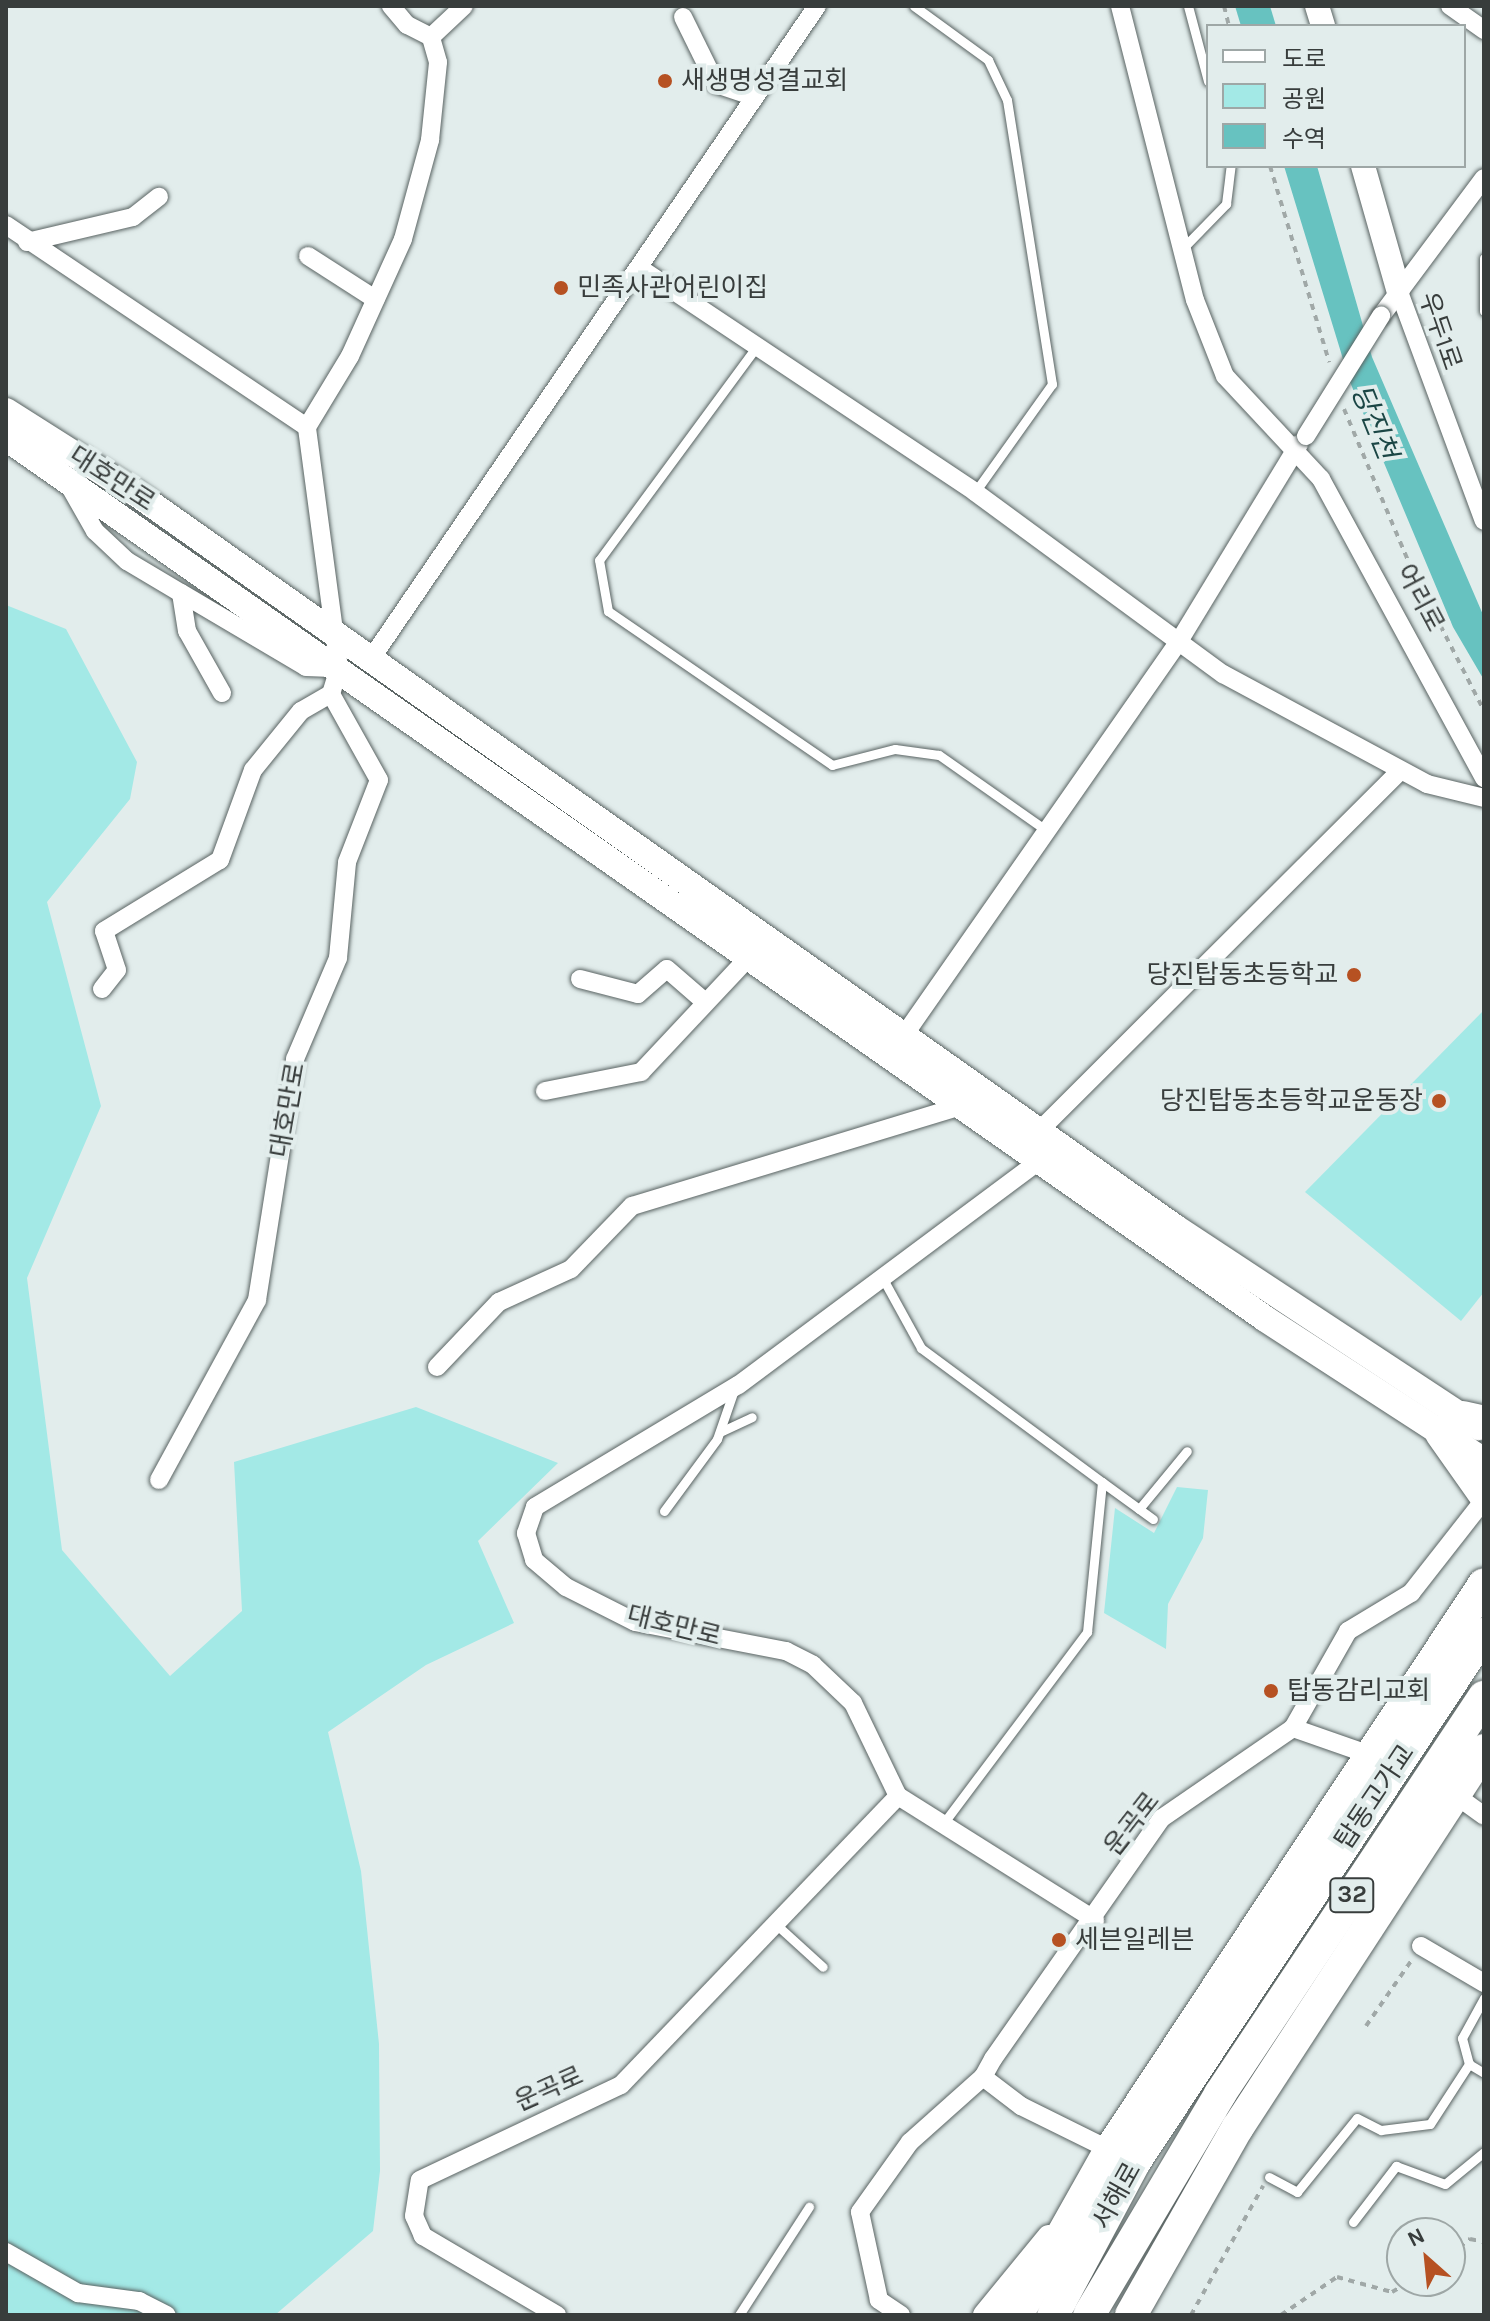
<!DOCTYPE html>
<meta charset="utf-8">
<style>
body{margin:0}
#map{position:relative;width:1490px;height:2321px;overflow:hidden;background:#e2edec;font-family:Karla,"Noto Sans KR",sans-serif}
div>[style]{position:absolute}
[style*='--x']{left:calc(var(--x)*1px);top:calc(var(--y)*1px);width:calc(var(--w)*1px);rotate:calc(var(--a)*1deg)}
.green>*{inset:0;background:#a3e9e6}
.water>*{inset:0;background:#67c2c0}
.path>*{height:4px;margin-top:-2px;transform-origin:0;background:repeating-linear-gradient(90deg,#a0a8a7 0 6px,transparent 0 12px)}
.roads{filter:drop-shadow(0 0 2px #596362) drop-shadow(0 0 2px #596362)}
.service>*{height:9px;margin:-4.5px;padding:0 4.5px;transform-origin:4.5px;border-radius:4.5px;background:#fff}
.minor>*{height:18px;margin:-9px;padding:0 9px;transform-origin:9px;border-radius:9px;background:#fff}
.tertiary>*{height:24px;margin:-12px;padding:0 12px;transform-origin:12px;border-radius:12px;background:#fff}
.secondary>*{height:26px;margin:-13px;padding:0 13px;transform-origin:13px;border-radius:13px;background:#fff}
.trunk>*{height:32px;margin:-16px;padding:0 16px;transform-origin:16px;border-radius:16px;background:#fff}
.bridges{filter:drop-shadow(0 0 2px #596362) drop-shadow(0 0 2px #596362)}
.minor-bridge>*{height:18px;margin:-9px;padding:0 9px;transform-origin:9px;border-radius:9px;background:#fff}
.dots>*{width:22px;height:22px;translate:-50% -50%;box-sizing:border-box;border:4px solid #e2edec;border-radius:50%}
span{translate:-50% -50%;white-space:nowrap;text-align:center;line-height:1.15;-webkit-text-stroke:8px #e2edec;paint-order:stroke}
.shield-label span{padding:2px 6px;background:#e2edec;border:2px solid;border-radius:6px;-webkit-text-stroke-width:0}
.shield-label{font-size:24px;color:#383d3c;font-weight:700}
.poi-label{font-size:26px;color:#383d3c}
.left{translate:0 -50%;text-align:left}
.right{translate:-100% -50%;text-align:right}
.street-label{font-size:26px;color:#383d3c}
.water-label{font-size:28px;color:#1b4645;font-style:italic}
.frame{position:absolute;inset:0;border:8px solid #383d3c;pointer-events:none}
.legend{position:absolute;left:1206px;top:24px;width:260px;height:144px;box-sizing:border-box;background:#e2edec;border:2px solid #9ea7a6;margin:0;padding:10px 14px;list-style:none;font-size:24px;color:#383d3c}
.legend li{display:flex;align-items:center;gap:16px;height:40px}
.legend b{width:40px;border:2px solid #9ea7a6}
.north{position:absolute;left:1386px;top:2217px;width:80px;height:80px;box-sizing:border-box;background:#e2edec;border:2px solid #9ea7a6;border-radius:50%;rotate:333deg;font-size:22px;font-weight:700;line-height:32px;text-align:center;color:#383d3c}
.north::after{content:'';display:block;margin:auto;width:28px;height:36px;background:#b65122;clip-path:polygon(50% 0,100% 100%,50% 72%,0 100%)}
</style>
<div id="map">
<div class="green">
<div style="clip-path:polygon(6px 605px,66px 629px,137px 762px,130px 799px,47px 902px,101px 1106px,27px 1278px,62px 1550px,170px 1676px,242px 1611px,234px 1462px,416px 1407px,558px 1463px,478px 1541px,514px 1623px,426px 1665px,328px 1732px,361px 1871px,379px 2044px,380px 2171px,373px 2231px,275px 2315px,6px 2315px)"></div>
<div style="clip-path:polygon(1484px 1010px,1484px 1292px,1461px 1321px,1305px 1192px)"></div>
<div style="clip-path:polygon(1177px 1487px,1208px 1490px,1203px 1538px,1168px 1604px,1166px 1649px,1104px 1613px,1115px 1508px,1154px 1533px)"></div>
</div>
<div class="water">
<div style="clip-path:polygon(1235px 6px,1270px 6px,1276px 26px,1241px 26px)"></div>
<div style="clip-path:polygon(1284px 166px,1317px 166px,1372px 357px,1484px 617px,1484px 680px,1453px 627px,1350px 382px)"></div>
</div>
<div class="path">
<div style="--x:1224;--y:6;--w:21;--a:76"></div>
<div style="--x:1270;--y:166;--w:205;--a:73.2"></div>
<div style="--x:1344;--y:409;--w:177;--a:67.1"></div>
<div style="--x:1413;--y:572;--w:156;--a:62.9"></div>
<div style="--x:1366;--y:2026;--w:79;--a:-55.3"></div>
<div style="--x:1450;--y:2255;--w:26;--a:-39"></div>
<div style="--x:1470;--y:2239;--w:14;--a:12"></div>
<div style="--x:1191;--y:2315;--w:148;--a:-60.8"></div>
<div style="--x:1281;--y:2315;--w:68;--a:-34.2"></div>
<div style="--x:1337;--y:2277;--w:57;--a:15.3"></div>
<div style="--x:1392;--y:2292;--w:22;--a:-30"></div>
</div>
<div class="roads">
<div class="service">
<div style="--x:914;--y:6;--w:92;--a:36.1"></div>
<div style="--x:988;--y:60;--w:44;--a:64.6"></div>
<div style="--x:1007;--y:100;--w:288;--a:81"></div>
<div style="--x:1052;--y:384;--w:133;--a:125.5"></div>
<div style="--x:1188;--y:6;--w:78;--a:75.1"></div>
<div style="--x:1183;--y:248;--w:62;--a:-45.7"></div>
<div style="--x:1226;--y:204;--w:38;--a:-83"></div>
<div style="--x:1484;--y:258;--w:53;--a:90"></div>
<div style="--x:757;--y:346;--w:266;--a:126.4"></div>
<div style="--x:599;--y:560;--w:52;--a:80"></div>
<div style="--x:608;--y:611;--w:272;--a:34.5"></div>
<div style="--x:832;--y:765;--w:65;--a:-14.3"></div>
<div style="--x:895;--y:749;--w:44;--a:7.8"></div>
<div style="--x:939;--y:755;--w:132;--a:35.1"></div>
<div style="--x:882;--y:1277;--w:81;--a:61.2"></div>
<div style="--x:921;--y:1348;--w:225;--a:36.5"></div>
<div style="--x:1102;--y:1482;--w:151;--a:95.7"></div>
<div style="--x:1087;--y:1632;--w:240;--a:126.9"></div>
<div style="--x:720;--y:1432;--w:35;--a:-25"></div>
<div style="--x:1102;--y:1482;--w:63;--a:36"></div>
<div style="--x:1139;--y:1509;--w:75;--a:-50.4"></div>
<div style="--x:664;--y:1511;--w:89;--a:-53.6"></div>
<div style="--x:717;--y:1439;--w:52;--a:-70.9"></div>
<div style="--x:779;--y:1927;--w:59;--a:42.3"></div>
<div style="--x:1484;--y:1998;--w:46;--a:118.8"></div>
<div style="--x:1462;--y:2038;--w:27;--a:75"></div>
<div style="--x:1469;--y:2064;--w:17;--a:31"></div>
<div style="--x:1269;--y:2177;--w:32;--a:28"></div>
<div style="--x:1297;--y:2192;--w:95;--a:-51"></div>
<div style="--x:1357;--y:2118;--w:27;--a:27"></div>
<div style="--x:1381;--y:2130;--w:49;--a:-7"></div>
<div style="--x:1430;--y:2124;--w:72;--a:-57"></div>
<div style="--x:1353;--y:2222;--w:71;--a:-52.5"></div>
<div style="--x:1396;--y:2166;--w:52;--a:20.2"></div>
<div style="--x:1445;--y:2184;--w:50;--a:-39.4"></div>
<div style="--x:739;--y:2315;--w:129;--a:-57.1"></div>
</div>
<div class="minor">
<div style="--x:1120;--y:6;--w:303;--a:75.7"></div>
<div style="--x:1195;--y:300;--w:82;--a:68.5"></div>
<div style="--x:1225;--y:376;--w:141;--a:47"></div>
<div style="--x:1321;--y:479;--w:341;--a:61.4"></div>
<div style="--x:1450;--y:6;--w:42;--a:35.2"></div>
<div style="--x:683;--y:17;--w:75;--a:63.8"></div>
<div style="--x:716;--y:84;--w:41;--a:18.4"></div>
<div style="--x:431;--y:37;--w:45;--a:-43.2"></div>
<div style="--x:6;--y:225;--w:362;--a:33.9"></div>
<div style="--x:27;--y:242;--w:109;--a:-13.3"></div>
<div style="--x:133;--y:217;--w:33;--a:-38"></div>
<div style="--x:308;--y:256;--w:80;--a:32.7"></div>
<div style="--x:641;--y:269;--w:402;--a:33.7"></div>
<div style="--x:975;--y:492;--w:308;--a:36.3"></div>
<div style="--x:1223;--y:674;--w:232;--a:28.3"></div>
<div style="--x:1427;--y:784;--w:59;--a:13.8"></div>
<div style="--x:1398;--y:289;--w:247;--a:69.7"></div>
<div style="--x:1381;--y:316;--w:172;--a:-53.3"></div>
<div style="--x:70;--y:487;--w:51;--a:60.4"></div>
<div style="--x:95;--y:531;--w:44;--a:43.2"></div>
<div style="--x:127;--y:561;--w:63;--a:30.7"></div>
<div style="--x:371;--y:659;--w:791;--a:-55.67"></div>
<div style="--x:222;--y:693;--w:71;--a:-119.4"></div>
<div style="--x:187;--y:631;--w:38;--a:-99"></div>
<div style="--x:181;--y:593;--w:145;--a:30.6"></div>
<div style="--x:306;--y:667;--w:26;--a:2"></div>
<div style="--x:580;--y:979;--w:60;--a:14.5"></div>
<div style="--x:638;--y:994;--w:38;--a:-41"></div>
<div style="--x:667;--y:969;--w:49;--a:40.9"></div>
<div style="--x:102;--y:989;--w:24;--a:-52"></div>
<div style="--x:117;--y:970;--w:41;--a:-108.4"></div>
<div style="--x:104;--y:931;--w:136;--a:-31.5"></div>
<div style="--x:220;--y:860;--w:96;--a:-69.9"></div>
<div style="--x:253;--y:770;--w:76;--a:-50.9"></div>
<div style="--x:301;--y:711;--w:34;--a:-30"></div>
<div style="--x:898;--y:1044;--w:489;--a:-55.1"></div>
<div style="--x:1178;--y:643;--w:233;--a:-58.7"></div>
<div style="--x:545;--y:1091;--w:98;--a:-11.2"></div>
<div style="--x:641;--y:1072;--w:158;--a:-46.8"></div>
<div style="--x:1039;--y:1131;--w:510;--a:-44.92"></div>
<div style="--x:1039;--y:1161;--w:375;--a:143.3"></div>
<div style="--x:738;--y:1385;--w:237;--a:149"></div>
<div style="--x:535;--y:1507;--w:28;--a:109"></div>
<div style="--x:526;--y:1533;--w:28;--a:73"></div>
<div style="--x:534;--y:1560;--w:42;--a:40.2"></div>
<div style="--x:566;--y:1587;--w:77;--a:26.9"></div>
<div style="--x:635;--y:1622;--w:154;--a:10.9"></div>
<div style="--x:786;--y:1651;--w:30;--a:27"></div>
<div style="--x:813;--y:1665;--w:55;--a:43.5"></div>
<div style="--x:853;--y:1703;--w:103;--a:64.2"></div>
<div style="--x:898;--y:1796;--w:233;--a:32.2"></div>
<div style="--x:437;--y:1367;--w:90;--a:-46.4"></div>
<div style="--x:499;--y:1302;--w:79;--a:-24.6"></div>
<div style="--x:571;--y:1269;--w:88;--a:-45.9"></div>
<div style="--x:632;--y:1206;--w:344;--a:-16.9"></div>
<div style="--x:159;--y:1480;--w:205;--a:-61.4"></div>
<div style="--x:257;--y:1300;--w:244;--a:-81"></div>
<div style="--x:295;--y:1059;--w:110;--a:-66.9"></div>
<div style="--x:338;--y:958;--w:96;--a:-84.6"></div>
<div style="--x:347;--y:862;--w:88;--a:-68.7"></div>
<div style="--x:379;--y:780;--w:98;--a:-119.2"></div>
<div style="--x:331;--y:694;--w:27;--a:-73"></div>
<div style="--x:339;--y:668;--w:243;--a:-97.6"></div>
<div style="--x:307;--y:427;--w:83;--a:-58.8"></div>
<div style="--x:350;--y:356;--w:128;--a:-65.6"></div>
<div style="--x:403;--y:239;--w:103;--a:-74.7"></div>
<div style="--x:430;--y:140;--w:78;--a:-84.1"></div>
<div style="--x:438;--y:62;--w:26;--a:-106"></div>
<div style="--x:431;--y:37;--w:27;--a:-153"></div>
<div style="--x:407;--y:25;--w:25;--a:-130"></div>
<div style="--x:1293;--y:1728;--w:82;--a:19.3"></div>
<div style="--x:1454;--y:1794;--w:37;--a:36"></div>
<div style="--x:1421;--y:1946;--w:73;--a:30.4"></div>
<div style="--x:1110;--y:2150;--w:99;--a:-153.7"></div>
<div style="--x:1021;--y:2106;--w:48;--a:-142.7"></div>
<div style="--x:983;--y:2077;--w:21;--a:-61"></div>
<div style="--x:993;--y:2059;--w:294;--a:-55"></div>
<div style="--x:1162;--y:1818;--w:159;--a:-34.5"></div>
<div style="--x:1293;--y:1728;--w:112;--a:-60.4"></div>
<div style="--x:1348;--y:1631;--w:74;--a:-31.1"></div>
<div style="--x:1411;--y:1593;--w:118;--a:-51.9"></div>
<div style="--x:6;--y:2252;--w:83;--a:29.7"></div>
<div style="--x:78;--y:2293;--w:62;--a:7.5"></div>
<div style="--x:139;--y:2301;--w:31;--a:27"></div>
<div style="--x:557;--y:2315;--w:156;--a:-149.5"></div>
<div style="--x:423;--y:2236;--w:22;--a:-114"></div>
<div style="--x:414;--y:2216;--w:36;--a:-81"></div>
<div style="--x:420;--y:2180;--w:222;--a:-25.3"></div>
<div style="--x:621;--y:2085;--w:400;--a:-46.2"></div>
<div style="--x:901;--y:2315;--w:27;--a:-146"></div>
<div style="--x:879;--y:2300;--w:90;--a:-102.2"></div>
<div style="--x:860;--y:2212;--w:86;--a:-54.5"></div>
<div style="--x:910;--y:2142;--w:98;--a:-41.7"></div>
</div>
<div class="tertiary">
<div style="--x:1317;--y:6;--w:21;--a:73"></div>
<div style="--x:1363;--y:166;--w:128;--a:74.1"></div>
<div style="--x:985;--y:2315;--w:101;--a:-50.6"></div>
</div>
<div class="secondary">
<div style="--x:6;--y:411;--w:155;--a:32.4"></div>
<div style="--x:137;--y:494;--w:1272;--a:35.24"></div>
<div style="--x:1176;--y:1228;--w:362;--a:33.4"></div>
<div style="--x:6;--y:438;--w:1535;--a:34.97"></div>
<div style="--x:1264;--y:1318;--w:262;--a:33"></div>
</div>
<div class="trunk">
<div style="--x:1463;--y:1417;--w:22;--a:13"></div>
<div style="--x:1441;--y:1433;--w:75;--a:54.8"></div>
<div style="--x:1017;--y:2315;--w:189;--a:-60.6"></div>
<div style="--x:1110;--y:2150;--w:678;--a:-56.54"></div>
<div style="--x:1053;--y:2315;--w:172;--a:-61.9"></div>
<div style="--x:1134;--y:2163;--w:635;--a:-56.56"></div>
<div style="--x:1089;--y:2315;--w:257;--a:-59.3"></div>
<div style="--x:1220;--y:2094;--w:477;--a:-56.4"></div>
<div style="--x:1131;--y:2315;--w:216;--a:-60.4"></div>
<div style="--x:1238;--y:2127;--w:450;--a:-56.9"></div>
</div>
</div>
<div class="bridges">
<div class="minor-bridge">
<div style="--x:1306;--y:436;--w:142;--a:-58"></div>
</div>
</div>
<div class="dots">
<div style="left:665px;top:81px;background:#b65122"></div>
<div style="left:561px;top:288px;background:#b65122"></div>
<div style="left:1354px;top:975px;background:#b65122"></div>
<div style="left:1439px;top:1101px;background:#b65122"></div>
<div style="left:1271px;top:1691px;background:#b65122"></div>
<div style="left:1059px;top:1940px;background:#b65122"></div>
</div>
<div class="shield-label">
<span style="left:1352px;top:1895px">32</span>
</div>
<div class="poi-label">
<span class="left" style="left:681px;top:81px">새생명성결교회</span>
<span class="left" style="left:577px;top:288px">민족사관어린이집</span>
<span class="right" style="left:1338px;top:975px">당진탑동초등학교</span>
<span class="right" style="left:1423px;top:1101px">당진탑동초등학교운동장</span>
<span class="left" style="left:1287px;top:1691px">탑동감리교회</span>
<span class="left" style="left:1075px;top:1940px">세븐일레븐</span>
</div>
<div class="street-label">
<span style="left:1440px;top:331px;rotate:71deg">우두1로</span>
<span style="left:112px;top:479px;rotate:33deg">대호만로</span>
<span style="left:1420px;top:598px;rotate:62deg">어리로</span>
<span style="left:288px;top:1110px;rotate:-80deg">대호만로</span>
<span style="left:674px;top:1626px;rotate:14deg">대호만로</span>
<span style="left:1375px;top:1797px;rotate:-56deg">탑동고가교</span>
<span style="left:1132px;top:1824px;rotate:-52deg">운곡로</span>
<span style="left:549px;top:2089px;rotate:-24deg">운곡로</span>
<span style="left:1117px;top:2196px;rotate:-61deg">서해로</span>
</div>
<div class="water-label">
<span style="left:1374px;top:422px;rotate:68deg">당진천</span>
</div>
<div class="frame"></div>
<ul class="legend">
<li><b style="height:10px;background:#fff"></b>도로</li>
<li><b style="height:22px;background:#a3e9e6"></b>공원</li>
<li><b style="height:22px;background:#67c2c0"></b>수역</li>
</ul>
<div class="north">N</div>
</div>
